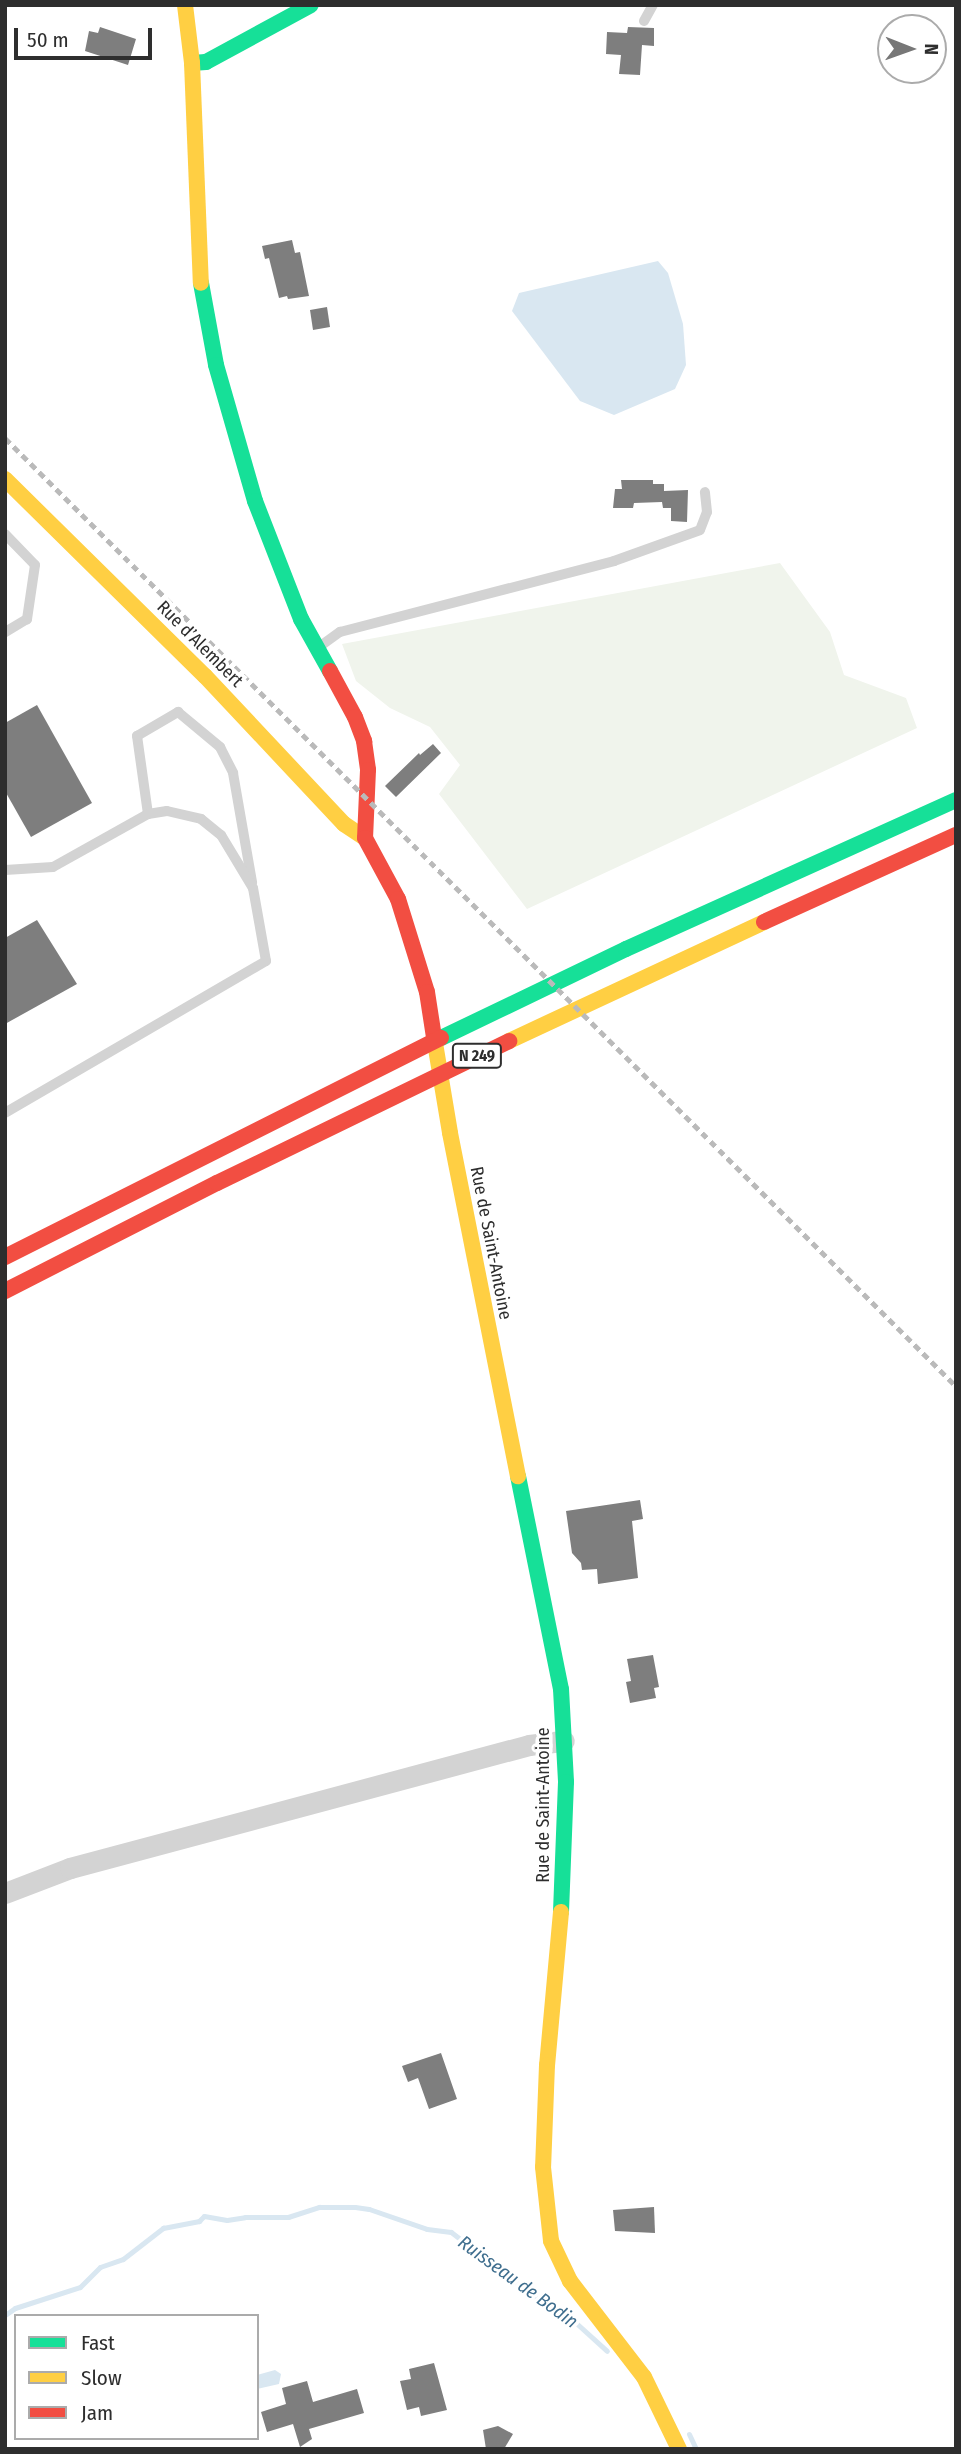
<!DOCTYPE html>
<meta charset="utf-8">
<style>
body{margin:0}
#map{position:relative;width:961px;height:2454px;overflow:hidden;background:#fff;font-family:"Fira Sans Condensed",sans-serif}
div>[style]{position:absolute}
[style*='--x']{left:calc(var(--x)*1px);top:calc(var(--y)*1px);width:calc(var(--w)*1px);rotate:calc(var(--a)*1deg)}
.green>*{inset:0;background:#f0f4ec}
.water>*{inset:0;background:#d9e7f1}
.stream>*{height:5px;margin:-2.5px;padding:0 2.5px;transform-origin:2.5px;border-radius:2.5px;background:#d9e7f1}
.building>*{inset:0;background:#7e7e7e}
.lane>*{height:10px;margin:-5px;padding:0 5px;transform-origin:5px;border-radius:5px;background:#d3d3d3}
.street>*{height:21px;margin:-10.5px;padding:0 10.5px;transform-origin:10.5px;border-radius:10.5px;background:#d3d3d3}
.fast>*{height:16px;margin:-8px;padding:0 8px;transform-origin:8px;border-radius:8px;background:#16e098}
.slow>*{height:16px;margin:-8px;padding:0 8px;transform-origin:8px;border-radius:8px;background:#ffcf43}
.jam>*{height:16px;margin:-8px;padding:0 8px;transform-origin:8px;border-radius:8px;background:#f24e42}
.rail>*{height:5px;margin-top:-2.5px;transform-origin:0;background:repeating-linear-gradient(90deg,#bababa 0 7px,transparent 0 12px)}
span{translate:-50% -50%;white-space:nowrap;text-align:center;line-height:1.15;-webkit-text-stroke:7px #fff;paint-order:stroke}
.shield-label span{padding:2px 5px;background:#fff;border:2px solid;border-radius:5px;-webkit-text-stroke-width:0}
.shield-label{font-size:16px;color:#2e2e2e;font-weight:700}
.street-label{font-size:18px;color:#2e2e2e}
.water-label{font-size:19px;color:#3f6e8e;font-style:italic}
.frame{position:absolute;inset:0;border:7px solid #2e2e2e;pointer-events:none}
.legend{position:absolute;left:14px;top:2314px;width:245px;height:126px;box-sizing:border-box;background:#fff;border:2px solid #ababab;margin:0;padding:9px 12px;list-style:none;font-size:21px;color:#2e2e2e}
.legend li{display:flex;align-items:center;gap:14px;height:35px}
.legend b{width:35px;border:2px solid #ababab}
.north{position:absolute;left:877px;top:14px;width:70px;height:70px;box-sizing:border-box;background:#fff;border:2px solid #ababab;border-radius:50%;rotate:91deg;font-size:19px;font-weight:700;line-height:28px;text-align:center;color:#2e2e2e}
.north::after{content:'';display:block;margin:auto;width:24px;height:32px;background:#777;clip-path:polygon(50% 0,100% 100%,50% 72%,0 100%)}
.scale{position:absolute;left:14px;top:28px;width:138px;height:32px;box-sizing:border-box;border:4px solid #2e2e2e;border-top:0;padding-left:9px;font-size:21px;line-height:24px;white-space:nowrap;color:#2e2e2e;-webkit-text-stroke:5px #fff;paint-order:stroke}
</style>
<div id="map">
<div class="green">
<div style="clip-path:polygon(780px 563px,830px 632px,844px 675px,906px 698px,917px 728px,527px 909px,439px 794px,460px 765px,430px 727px,390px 708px,356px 681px,342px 644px)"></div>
</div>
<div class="water">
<div style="clip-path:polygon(658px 261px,668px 273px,683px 324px,686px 365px,675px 389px,614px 415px,580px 401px,512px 311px,519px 293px)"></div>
<div style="clip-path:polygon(275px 2370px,281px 2374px,279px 2384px,257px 2389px,257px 2375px)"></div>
</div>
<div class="stream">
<div style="--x:5;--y:2315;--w:12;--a:-35"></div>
<div style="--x:15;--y:2308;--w:68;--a:-17.9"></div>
<div style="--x:80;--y:2287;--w:28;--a:-45"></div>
<div style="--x:100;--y:2267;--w:24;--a:-19"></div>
<div style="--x:123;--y:2259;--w:51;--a:-37.8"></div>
<div style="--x:163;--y:2228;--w:37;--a:-11"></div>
<div style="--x:199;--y:2221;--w:7;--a:-45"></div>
<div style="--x:204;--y:2216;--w:23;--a:10"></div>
<div style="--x:227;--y:2220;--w:18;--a:-9"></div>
<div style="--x:245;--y:2217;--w:43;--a:0"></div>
<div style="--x:288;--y:2217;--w:33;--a:-18"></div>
<div style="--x:319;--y:2207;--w:36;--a:0"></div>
<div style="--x:355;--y:2207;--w:14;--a:8"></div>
<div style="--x:369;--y:2209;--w:61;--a:19"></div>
<div style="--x:427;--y:2229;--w:24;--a:7"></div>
<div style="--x:451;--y:2232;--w:123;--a:37.7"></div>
<div style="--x:548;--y:2307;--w:7;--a:8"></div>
<div style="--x:555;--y:2308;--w:16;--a:45"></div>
<div style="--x:566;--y:2319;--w:9;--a:18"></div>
<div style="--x:575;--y:2322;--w:43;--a:42.2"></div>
<div style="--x:689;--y:2434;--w:17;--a:65"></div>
</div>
<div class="building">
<div style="clip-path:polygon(100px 27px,136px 39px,128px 65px,85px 51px,89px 31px,98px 33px)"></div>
<div style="clip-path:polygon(628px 27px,654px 28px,654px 46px,642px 45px,640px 75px,619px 74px,621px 55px,606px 54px,607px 32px,627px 33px)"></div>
<div style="clip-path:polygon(292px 240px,295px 253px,300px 252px,309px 296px,288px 299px,287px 296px,279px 298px,269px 258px,265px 259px,262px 246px)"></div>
<div style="clip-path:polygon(327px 307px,330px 327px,313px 330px,310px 310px)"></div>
<div style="clip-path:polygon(621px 480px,653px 480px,653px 484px,664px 484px,664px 491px,688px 490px,687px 522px,671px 521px,671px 508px,663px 508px,662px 502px,634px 503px,633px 508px,613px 508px,615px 489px,622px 489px)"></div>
<div style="clip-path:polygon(37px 705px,92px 803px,31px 837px,5px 791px,5px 723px)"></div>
<div style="clip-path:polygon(433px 744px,441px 753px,396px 797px,385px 786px,419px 753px,420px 755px)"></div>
<div style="clip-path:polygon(37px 920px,77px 984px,5px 1024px,5px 938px)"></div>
<div style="clip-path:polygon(640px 1500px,643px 1519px,632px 1521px,638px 1578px,598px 1584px,597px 1569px,582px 1570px,581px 1563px,572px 1553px,566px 1511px)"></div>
<div style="clip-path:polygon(653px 1655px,659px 1687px,654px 1688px,656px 1698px,630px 1703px,626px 1682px,631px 1681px,627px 1659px)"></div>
<div style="clip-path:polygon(441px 2053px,457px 2099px,429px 2109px,418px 2078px,408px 2082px,402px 2066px)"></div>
<div style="clip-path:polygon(654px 2207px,655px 2233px,615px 2231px,613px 2210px)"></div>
<div style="clip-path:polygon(434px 2363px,447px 2410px,421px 2416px,419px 2407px,407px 2410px,400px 2381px,411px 2379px,409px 2369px)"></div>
<div style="clip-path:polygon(307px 2381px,313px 2402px,357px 2389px,364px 2413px,309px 2429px,312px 2439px,300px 2447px,293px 2424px,267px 2432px,261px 2412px,286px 2404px,282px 2388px)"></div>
<div style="clip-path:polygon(498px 2426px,513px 2434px,504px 2449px,486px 2449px,483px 2430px)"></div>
</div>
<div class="lane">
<div style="--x:644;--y:21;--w:18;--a:-61"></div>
<div style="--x:5;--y:534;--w:43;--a:45.9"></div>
<div style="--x:35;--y:565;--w:55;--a:98.4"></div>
<div style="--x:27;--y:619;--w:26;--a:149"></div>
<div style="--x:319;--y:647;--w:26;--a:-36"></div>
<div style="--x:340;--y:632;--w:283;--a:-14.5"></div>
<div style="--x:614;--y:561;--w:91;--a:-19.8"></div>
<div style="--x:700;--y:530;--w:19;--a:-69"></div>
<div style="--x:707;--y:512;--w:20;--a:-96"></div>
<div style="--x:148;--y:814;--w:79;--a:-98"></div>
<div style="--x:137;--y:736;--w:48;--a:-30.3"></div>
<div style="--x:178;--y:712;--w:55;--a:39.8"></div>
<div style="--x:220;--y:747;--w:29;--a:63"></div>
<div style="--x:233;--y:773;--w:111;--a:80.1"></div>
<div style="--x:5;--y:870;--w:48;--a:-3.6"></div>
<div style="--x:53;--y:867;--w:109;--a:-29.2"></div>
<div style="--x:148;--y:814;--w:19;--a:-9"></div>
<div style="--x:167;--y:811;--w:35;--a:13"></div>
<div style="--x:201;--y:819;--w:26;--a:39"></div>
<div style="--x:221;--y:835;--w:62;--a:58.9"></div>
<div style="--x:253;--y:888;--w:74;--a:79.9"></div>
<div style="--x:266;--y:961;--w:302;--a:149.8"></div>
</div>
<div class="street">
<div style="--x:5;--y:1893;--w:70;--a:-21"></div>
<div style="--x:70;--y:1868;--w:475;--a:-15"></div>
<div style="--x:529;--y:1745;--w:35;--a:-7"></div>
</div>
<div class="fast">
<div style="--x:192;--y:63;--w:14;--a:-4"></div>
<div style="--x:206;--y:62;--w:119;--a:-28.5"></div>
<div style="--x:201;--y:283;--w:83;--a:79.6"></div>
<div style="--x:216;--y:365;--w:141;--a:74"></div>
<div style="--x:255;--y:501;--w:127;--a:68.7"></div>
<div style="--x:301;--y:619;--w:60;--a:60.9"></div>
<div style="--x:441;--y:1038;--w:205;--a:-25.7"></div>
<div style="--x:626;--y:949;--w:362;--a:-24.3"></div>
<div style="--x:518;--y:1476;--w:217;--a:78.6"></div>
<div style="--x:561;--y:1689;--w:93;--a:86.9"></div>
<div style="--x:566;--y:1782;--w:130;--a:92.2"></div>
</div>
<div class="slow">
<div style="--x:185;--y:5;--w:58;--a:83.1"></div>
<div style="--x:192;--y:63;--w:220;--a:87.7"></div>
<div style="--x:5;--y:479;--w:281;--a:44.6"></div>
<div style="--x:205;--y:676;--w:203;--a:46.8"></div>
<div style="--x:344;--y:824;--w:25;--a:34"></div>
<div style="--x:434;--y:1037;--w:97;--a:80.5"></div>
<div style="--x:450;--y:1133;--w:350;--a:78.8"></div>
<div style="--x:509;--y:1041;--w:281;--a:-25"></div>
<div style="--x:561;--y:1912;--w:154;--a:95.2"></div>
<div style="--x:547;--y:2065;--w:102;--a:92.2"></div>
<div style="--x:543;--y:2167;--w:74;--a:83.8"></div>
<div style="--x:551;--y:2241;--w:44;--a:64.6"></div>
<div style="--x:570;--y:2281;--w:121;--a:52.4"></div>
<div style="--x:644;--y:2377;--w:80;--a:64.1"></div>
</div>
<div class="jam">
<div style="--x:330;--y:671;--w:52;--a:61.5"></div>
<div style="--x:355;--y:717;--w:26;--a:69"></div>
<div style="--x:364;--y:741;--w:29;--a:82"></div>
<div style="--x:368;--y:770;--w:68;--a:92.5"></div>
<div style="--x:365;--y:838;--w:69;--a:61.6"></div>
<div style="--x:398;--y:899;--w:97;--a:72.7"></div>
<div style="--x:427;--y:992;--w:46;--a:81.2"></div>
<div style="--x:764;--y:922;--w:211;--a:-24.4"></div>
<div style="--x:5;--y:1257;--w:488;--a:-26.7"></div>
<div style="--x:5;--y:1291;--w:238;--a:-27"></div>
<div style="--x:217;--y:1183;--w:325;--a:-25.9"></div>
</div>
<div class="rail">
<div style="--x:5;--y:438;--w:1343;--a:44.91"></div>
</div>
<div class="shield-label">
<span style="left:477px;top:1056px">N 249</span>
</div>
<div class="street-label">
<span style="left:200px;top:644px;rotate:45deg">Rue d’Alembert</span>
<span style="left:491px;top:1243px;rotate:79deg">Rue de Saint-Antoine</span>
<span style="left:543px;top:1805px;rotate:-90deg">Rue de Saint-Antoine</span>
</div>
<div class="water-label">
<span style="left:518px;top:2282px;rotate:36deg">Ruisseau de Bodin</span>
</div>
<div class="frame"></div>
<ul class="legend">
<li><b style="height:9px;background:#16e098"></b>Fast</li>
<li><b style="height:9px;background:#ffcf43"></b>Slow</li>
<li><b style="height:9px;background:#f24e42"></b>Jam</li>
</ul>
<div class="north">N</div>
<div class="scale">50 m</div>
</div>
